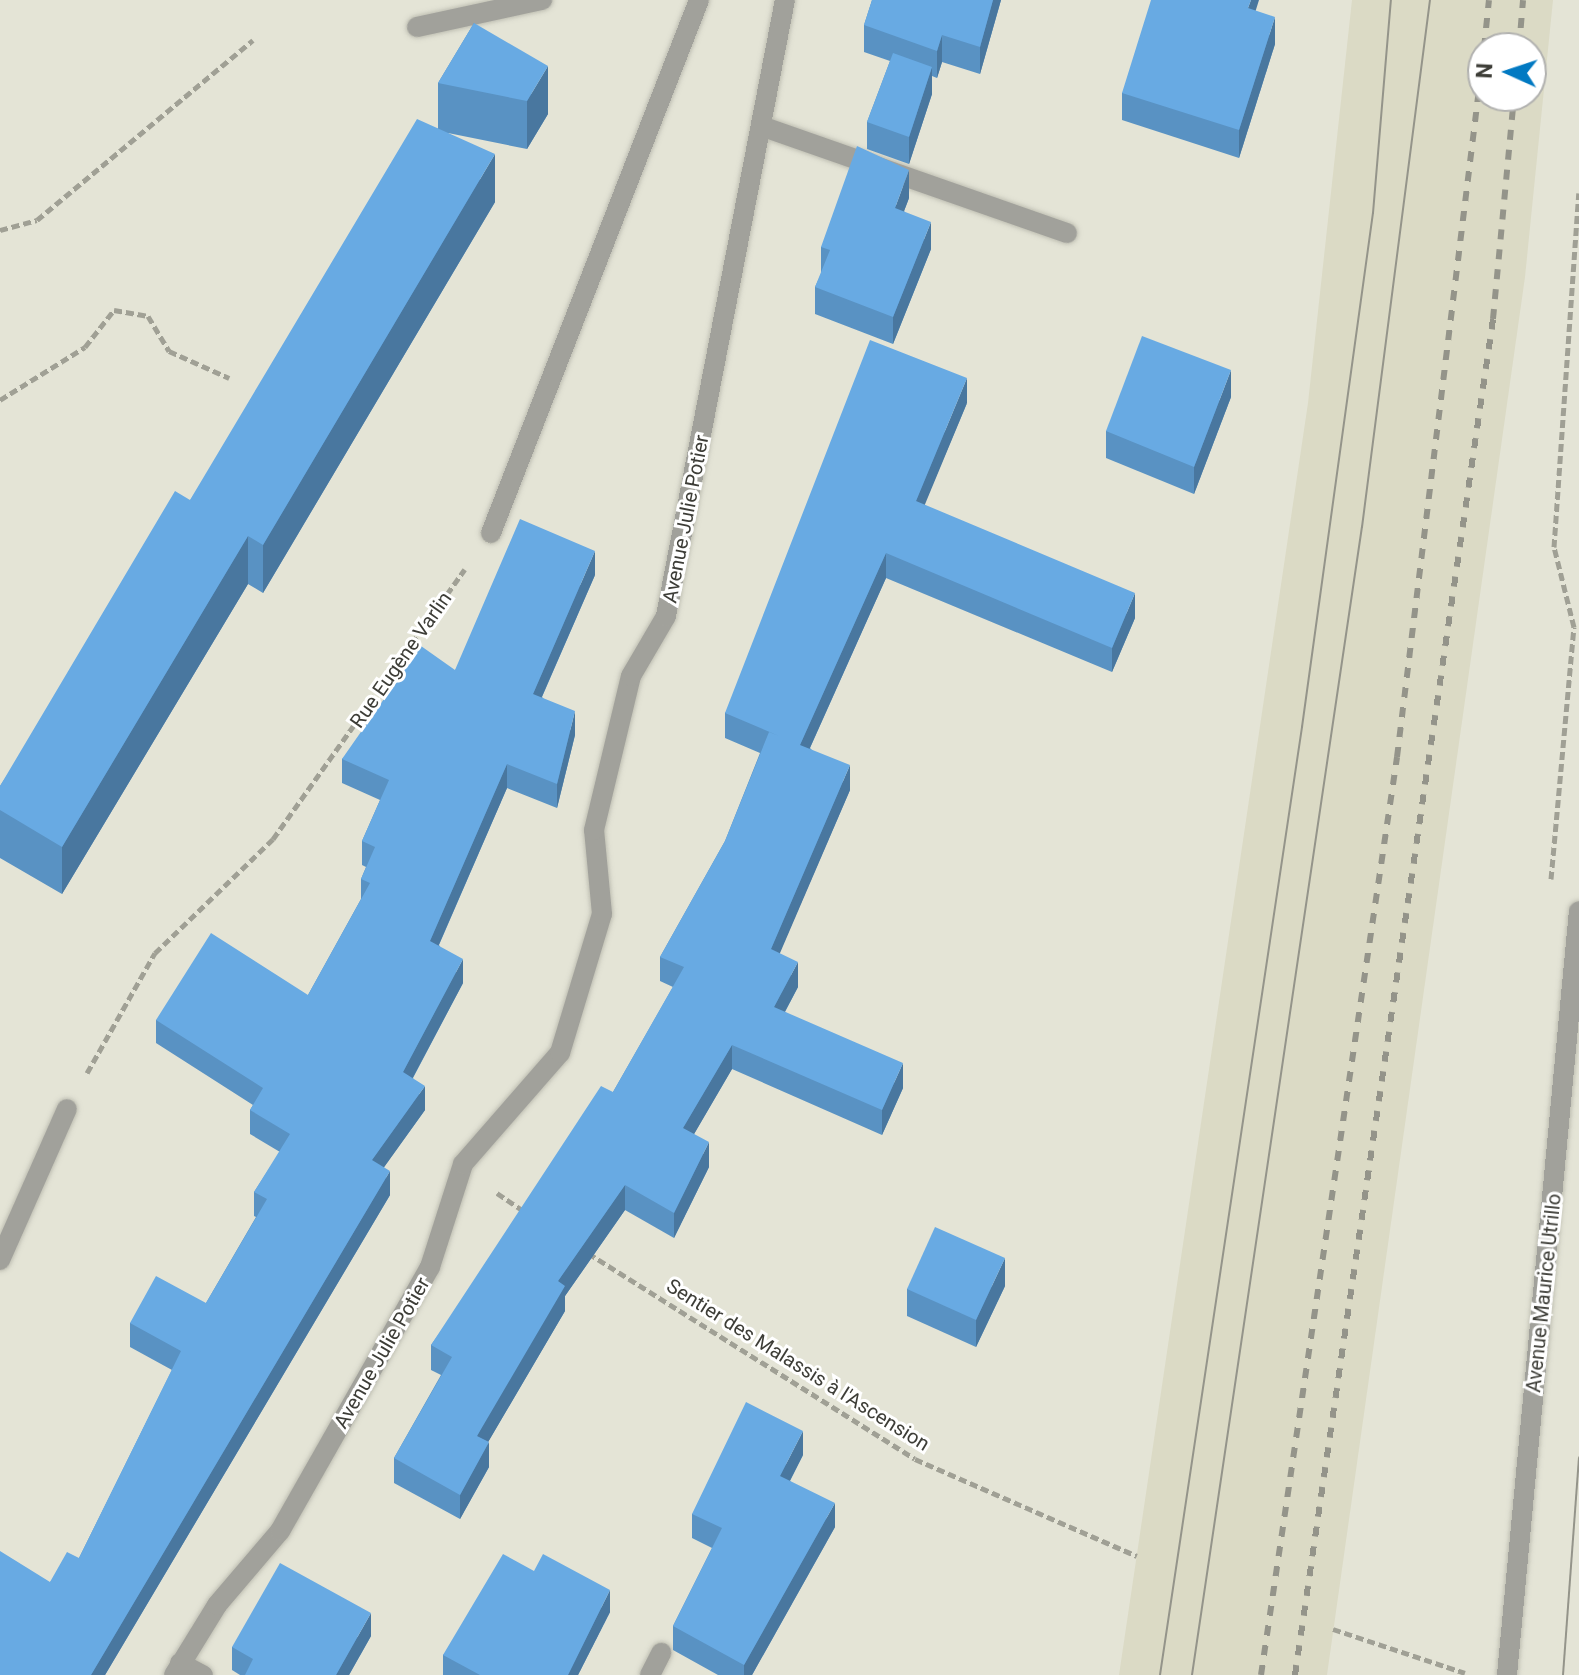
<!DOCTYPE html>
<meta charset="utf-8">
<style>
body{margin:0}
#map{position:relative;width:1579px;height:1675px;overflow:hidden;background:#e4e4d6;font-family:Roboto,sans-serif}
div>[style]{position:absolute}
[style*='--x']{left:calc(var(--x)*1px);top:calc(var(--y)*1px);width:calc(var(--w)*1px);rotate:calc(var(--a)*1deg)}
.built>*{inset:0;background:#dbdac5}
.path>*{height:5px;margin-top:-2.5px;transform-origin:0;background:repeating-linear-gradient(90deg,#a0a095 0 8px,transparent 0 12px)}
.roads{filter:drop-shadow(0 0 2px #bfbfb3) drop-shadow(0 0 2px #bfbfb3)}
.minor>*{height:20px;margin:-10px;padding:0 10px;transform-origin:10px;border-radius:10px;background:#a1a19b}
.tram>*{height:2px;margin:-1px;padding:0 1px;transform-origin:1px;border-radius:1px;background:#94948a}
.rail>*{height:6px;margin-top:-3px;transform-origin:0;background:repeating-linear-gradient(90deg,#94948a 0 10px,transparent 0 20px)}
.wall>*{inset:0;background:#5992c3}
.shaded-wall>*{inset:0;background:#49779f}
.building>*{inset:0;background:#68aae3}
span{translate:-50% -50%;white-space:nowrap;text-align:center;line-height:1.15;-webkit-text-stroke:6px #fff;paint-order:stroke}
.street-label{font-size:20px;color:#3d3d37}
.north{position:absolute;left:1467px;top:32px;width:80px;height:80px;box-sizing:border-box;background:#fff;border:2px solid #b1b1af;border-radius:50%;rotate:273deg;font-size:22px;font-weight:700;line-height:32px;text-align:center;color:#3d3d37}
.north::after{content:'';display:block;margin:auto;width:28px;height:36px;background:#0179c2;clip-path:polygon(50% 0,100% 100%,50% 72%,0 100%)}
</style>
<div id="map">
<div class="built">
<div style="clip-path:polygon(evenodd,1352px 0,1553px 0,1525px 277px,1327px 1675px,1119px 1675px,1308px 403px,1352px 0,1483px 48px,1531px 48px,1531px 96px,1483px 96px,1483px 48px)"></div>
</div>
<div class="path">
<div style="--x:0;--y:230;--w:38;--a:-15"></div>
<div style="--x:37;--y:220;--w:281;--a:-39.8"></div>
<div style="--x:0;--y:400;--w:100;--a:-31.9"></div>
<div style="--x:85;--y:347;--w:47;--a:-51.9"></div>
<div style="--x:114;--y:310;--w:35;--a:10"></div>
<div style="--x:148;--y:316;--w:41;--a:59"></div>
<div style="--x:169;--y:351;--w:66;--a:24.2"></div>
<div style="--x:1551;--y:879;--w:253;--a:-84.8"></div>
<div style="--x:1574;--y:627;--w:82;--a:-104"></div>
<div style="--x:1554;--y:547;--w:355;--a:-86"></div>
<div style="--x:87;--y:1073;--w:138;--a:-60.5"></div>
<div style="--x:155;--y:953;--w:164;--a:-44"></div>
<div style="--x:273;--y:839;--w:331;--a:-54.6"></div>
<div style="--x:497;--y:1193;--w:34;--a:34"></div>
<div style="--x:588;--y:1253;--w:386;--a:32.2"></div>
<div style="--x:915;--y:1459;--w:242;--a:23.6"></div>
<div style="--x:1333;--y:1629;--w:139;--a:18.4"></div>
</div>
<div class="roads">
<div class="minor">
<div style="--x:417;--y:27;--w:128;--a:-12.2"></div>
<div style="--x:764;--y:127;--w:321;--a:19.3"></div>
<div style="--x:491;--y:533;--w:572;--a:-68.68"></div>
<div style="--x:0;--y:1260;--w:165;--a:-66.1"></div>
<div style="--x:180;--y:1663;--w:26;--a:28"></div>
<div style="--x:174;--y:1675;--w:82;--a:-58.4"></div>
<div style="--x:217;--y:1605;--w:97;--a:-49.6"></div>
<div style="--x:280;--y:1531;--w:304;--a:-60.4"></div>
<div style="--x:430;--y:1267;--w:108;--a:-72.2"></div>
<div style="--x:463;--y:1164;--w:147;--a:-48.9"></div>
<div style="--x:560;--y:1053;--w:145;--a:-73.2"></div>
<div style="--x:602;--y:914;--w:84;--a:-95.4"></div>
<div style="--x:594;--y:830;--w:158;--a:-76.5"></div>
<div style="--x:631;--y:676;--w:69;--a:-59.7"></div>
<div style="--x:666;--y:616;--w:627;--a:-79.07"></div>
<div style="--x:650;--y:1675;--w:25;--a:-63"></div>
<div style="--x:1507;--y:1675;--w:767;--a:-84.62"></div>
</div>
</div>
<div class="tram">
<div style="--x:1160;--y:1675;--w:959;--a:-81.48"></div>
<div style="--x:1302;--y:727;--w:519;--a:-82.14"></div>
<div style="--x:1373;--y:213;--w:214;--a:-85.2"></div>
<div style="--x:1192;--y:1675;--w:1161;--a:-81.58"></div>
<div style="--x:1362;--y:527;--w:531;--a:-82.65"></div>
<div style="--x:1563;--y:1675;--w:218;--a:-85.8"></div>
</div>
<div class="rail">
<div style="--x:1484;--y:48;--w:48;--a:-84.1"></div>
<div style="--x:1519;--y:48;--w:48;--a:-85.2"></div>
<div style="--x:1261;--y:1675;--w:928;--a:-81.57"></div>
<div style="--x:1397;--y:757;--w:705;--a:-83"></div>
<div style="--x:1295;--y:1675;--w:1370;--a:-81.69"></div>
<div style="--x:1493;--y:319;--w:224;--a:-84.6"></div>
</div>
<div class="wall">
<div style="clip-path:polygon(872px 0,1001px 0,980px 74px,942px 62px,937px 78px,932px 76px,932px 94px,909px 164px,867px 149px,867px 122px,890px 61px,864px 52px,864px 25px)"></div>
<div style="clip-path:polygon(1256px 11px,1275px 44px,1239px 158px,1122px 120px,1122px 93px)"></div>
<div style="clip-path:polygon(474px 23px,548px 114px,527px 149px,448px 133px,495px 202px,263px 593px,248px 584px,62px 894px,0 858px,0 786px,438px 128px,438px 83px)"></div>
<div style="clip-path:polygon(909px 198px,904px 211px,931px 249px,893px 344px,815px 314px,815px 287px,821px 274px,821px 247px)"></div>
<div style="clip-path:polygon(1231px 397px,1194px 494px,1106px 458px,1106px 431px)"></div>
<div style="clip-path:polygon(967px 403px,924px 505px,1135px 618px,1112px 672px,886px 578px,810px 748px,850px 790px,779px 954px,798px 987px,785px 1012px,903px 1088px,882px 1135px,732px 1069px,694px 1134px,709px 1167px,674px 1238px,625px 1210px,565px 1296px,565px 1311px,488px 1442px,489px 1467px,460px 1519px,394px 1483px,394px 1458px,441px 1375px,431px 1370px,431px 1345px,613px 1092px,673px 987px,660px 981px,660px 957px,725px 841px,760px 753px,725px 738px,725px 713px)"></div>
<div style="clip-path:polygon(595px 575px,542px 697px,575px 735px,557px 808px,507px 788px,439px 945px,463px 983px,413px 1078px,425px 1110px,384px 1167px,390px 1195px,105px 1675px,0 1675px,50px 1582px,79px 1558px,172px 1370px,130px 1347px,130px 1323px,206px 1303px,256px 1217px,254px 1216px,254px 1192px,280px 1152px,250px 1134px,250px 1110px,253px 1105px,156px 1043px,156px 1020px,308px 995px,361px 899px,361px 879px,366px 867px,362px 865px,362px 841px,380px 800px,342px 783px,342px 759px,455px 670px)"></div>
<div style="clip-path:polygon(1005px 1286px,976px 1347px,907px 1316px,907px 1289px)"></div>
<div style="clip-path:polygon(803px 1455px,790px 1481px,835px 1527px,752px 1675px,718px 1675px,673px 1650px,673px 1626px,712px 1548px,692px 1538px,692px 1514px)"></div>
<div style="clip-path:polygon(534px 1571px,610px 1612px,578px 1675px,443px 1675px,443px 1655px)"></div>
<div style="clip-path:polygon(371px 1636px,349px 1675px,240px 1675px,232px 1670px,232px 1647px)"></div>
</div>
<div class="shaded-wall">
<div style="clip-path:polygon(993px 0,1001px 0,980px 74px,980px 47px)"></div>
<div style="clip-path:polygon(1251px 0,1259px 0,1248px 35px,1248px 8px)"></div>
<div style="clip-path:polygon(1275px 17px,1275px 44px,1239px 158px,1239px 130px)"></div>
<div style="clip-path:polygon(942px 35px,942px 62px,937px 78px,937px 51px)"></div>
<div style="clip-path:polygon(548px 66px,548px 114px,527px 149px,527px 101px)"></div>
<div style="clip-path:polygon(932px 67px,932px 94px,909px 164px,909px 137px)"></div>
<div style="clip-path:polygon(495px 154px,495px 202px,263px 593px,263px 545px)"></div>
<div style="clip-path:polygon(909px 170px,909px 198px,895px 235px,895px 208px)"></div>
<div style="clip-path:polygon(931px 222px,931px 249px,893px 344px,893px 317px)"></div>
<div style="clip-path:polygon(1231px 370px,1231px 397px,1194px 494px,1194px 467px)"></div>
<div style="clip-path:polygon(967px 378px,967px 403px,916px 526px,916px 501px)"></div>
<div style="clip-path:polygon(248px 536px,248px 584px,62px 894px,62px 847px)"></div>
<div style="clip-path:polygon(595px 551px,595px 575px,533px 717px,533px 694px)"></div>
<div style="clip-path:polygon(886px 553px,886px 578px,800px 770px,800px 745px)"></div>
<div style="clip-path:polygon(1135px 593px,1135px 618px,1112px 672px,1112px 648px)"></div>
<div style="clip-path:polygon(575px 711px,575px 735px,557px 808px,557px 784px)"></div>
<div style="clip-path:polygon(507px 764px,507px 788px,430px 965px,430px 941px)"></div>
<div style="clip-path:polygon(850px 765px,850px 790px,771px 974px,771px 949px)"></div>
<div style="clip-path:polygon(463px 959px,463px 983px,403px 1096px,403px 1072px)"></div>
<div style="clip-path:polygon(798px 962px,798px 987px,774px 1032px,774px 1007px)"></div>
<div style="clip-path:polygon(732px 1045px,732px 1069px,683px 1153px,683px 1128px)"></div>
<div style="clip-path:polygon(903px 1063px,903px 1088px,882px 1135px,882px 1110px)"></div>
<div style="clip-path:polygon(425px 1086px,425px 1110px,372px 1184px,372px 1160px)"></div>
<div style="clip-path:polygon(709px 1142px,709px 1167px,674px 1238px,674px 1213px)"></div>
<div style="clip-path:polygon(390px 1171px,390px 1195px,105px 1675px,91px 1675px)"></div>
<div style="clip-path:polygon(625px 1185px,625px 1210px,565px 1296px,565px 1311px,477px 1461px,477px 1436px,558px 1281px)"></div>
<div style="clip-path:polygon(1005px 1258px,1005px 1286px,976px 1347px,976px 1320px)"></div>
<div style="clip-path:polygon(803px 1431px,803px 1455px,780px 1500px,780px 1476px)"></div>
<div style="clip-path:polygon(489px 1442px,489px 1467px,460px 1519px,460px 1495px)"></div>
<div style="clip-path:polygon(835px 1503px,835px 1527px,752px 1675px,744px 1675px,744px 1665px)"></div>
<div style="clip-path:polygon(610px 1590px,610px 1612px,578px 1675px,568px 1675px)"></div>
<div style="clip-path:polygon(371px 1613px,371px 1636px,349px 1675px,336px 1675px)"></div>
</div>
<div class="building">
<div style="clip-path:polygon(872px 0,993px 0,980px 47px,942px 35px,937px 51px,864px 25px)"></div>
<div style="clip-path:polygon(1151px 0,1251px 0,1248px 8px,1275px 17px,1239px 130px,1122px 93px)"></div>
<div style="clip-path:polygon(474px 23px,548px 66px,527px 101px,438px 83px)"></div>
<div style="clip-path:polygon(893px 53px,932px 67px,909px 137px,867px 122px)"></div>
<div style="clip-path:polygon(417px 119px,495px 154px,263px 545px,248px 536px,62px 847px,0 810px,0 786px,175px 491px,190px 500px)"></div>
<div style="clip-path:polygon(857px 146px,909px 170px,895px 208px,931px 222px,893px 317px,815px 287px,830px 250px,821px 247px)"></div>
<div style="clip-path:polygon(1142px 336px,1231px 370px,1194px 467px,1106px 431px)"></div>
<div style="clip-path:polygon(870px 340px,967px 378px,916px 501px,1135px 593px,1112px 648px,886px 553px,800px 745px,850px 765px,771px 949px,798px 962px,774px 1007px,903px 1063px,882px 1110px,732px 1045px,683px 1128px,709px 1142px,674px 1213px,625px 1185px,558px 1281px,565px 1286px,477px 1436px,489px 1442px,460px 1495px,394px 1458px,452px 1357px,431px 1345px,601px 1086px,613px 1092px,684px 967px,660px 957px,725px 841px,769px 732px,779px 736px,725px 713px)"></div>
<div style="clip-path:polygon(520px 519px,595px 551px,533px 694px,575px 711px,557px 784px,507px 764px,430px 941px,463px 959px,403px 1072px,425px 1086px,372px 1160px,390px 1171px,91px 1675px,0 1675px,0 1551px,50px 1582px,67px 1552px,79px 1558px,181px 1351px,130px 1323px,156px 1276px,206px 1303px,267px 1199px,254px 1192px,290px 1134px,250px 1110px,263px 1088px,156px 1020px,211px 933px,308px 995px,370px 883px,361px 879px,375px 847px,362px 841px,389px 780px,342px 759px,421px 646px,455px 670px)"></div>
<div style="clip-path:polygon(935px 1227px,1005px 1258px,976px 1320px,907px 1289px)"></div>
<div style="clip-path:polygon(746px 1402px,803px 1431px,780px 1476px,835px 1503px,744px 1665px,673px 1626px,722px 1528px,692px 1514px)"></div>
<div style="clip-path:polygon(503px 1554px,534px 1571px,543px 1554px,610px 1590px,568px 1675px,480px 1675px,443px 1655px)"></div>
<div style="clip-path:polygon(280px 1563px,371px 1613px,336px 1675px,245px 1675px,253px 1659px,232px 1647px)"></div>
</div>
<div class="street-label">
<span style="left:686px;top:519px;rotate:-79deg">Avenue Julie Potier</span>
<span style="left:401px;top:660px;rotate:-55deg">Rue Eugène Varlin</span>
<span style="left:1544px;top:1293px;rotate:-84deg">Avenue Maurice Utrillo</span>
<span style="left:382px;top:1353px;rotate:-60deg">Avenue Julie Potier</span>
<span style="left:798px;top:1365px;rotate:32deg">Sentier des Malassis à l'Ascension</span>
</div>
<div class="north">N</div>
</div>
